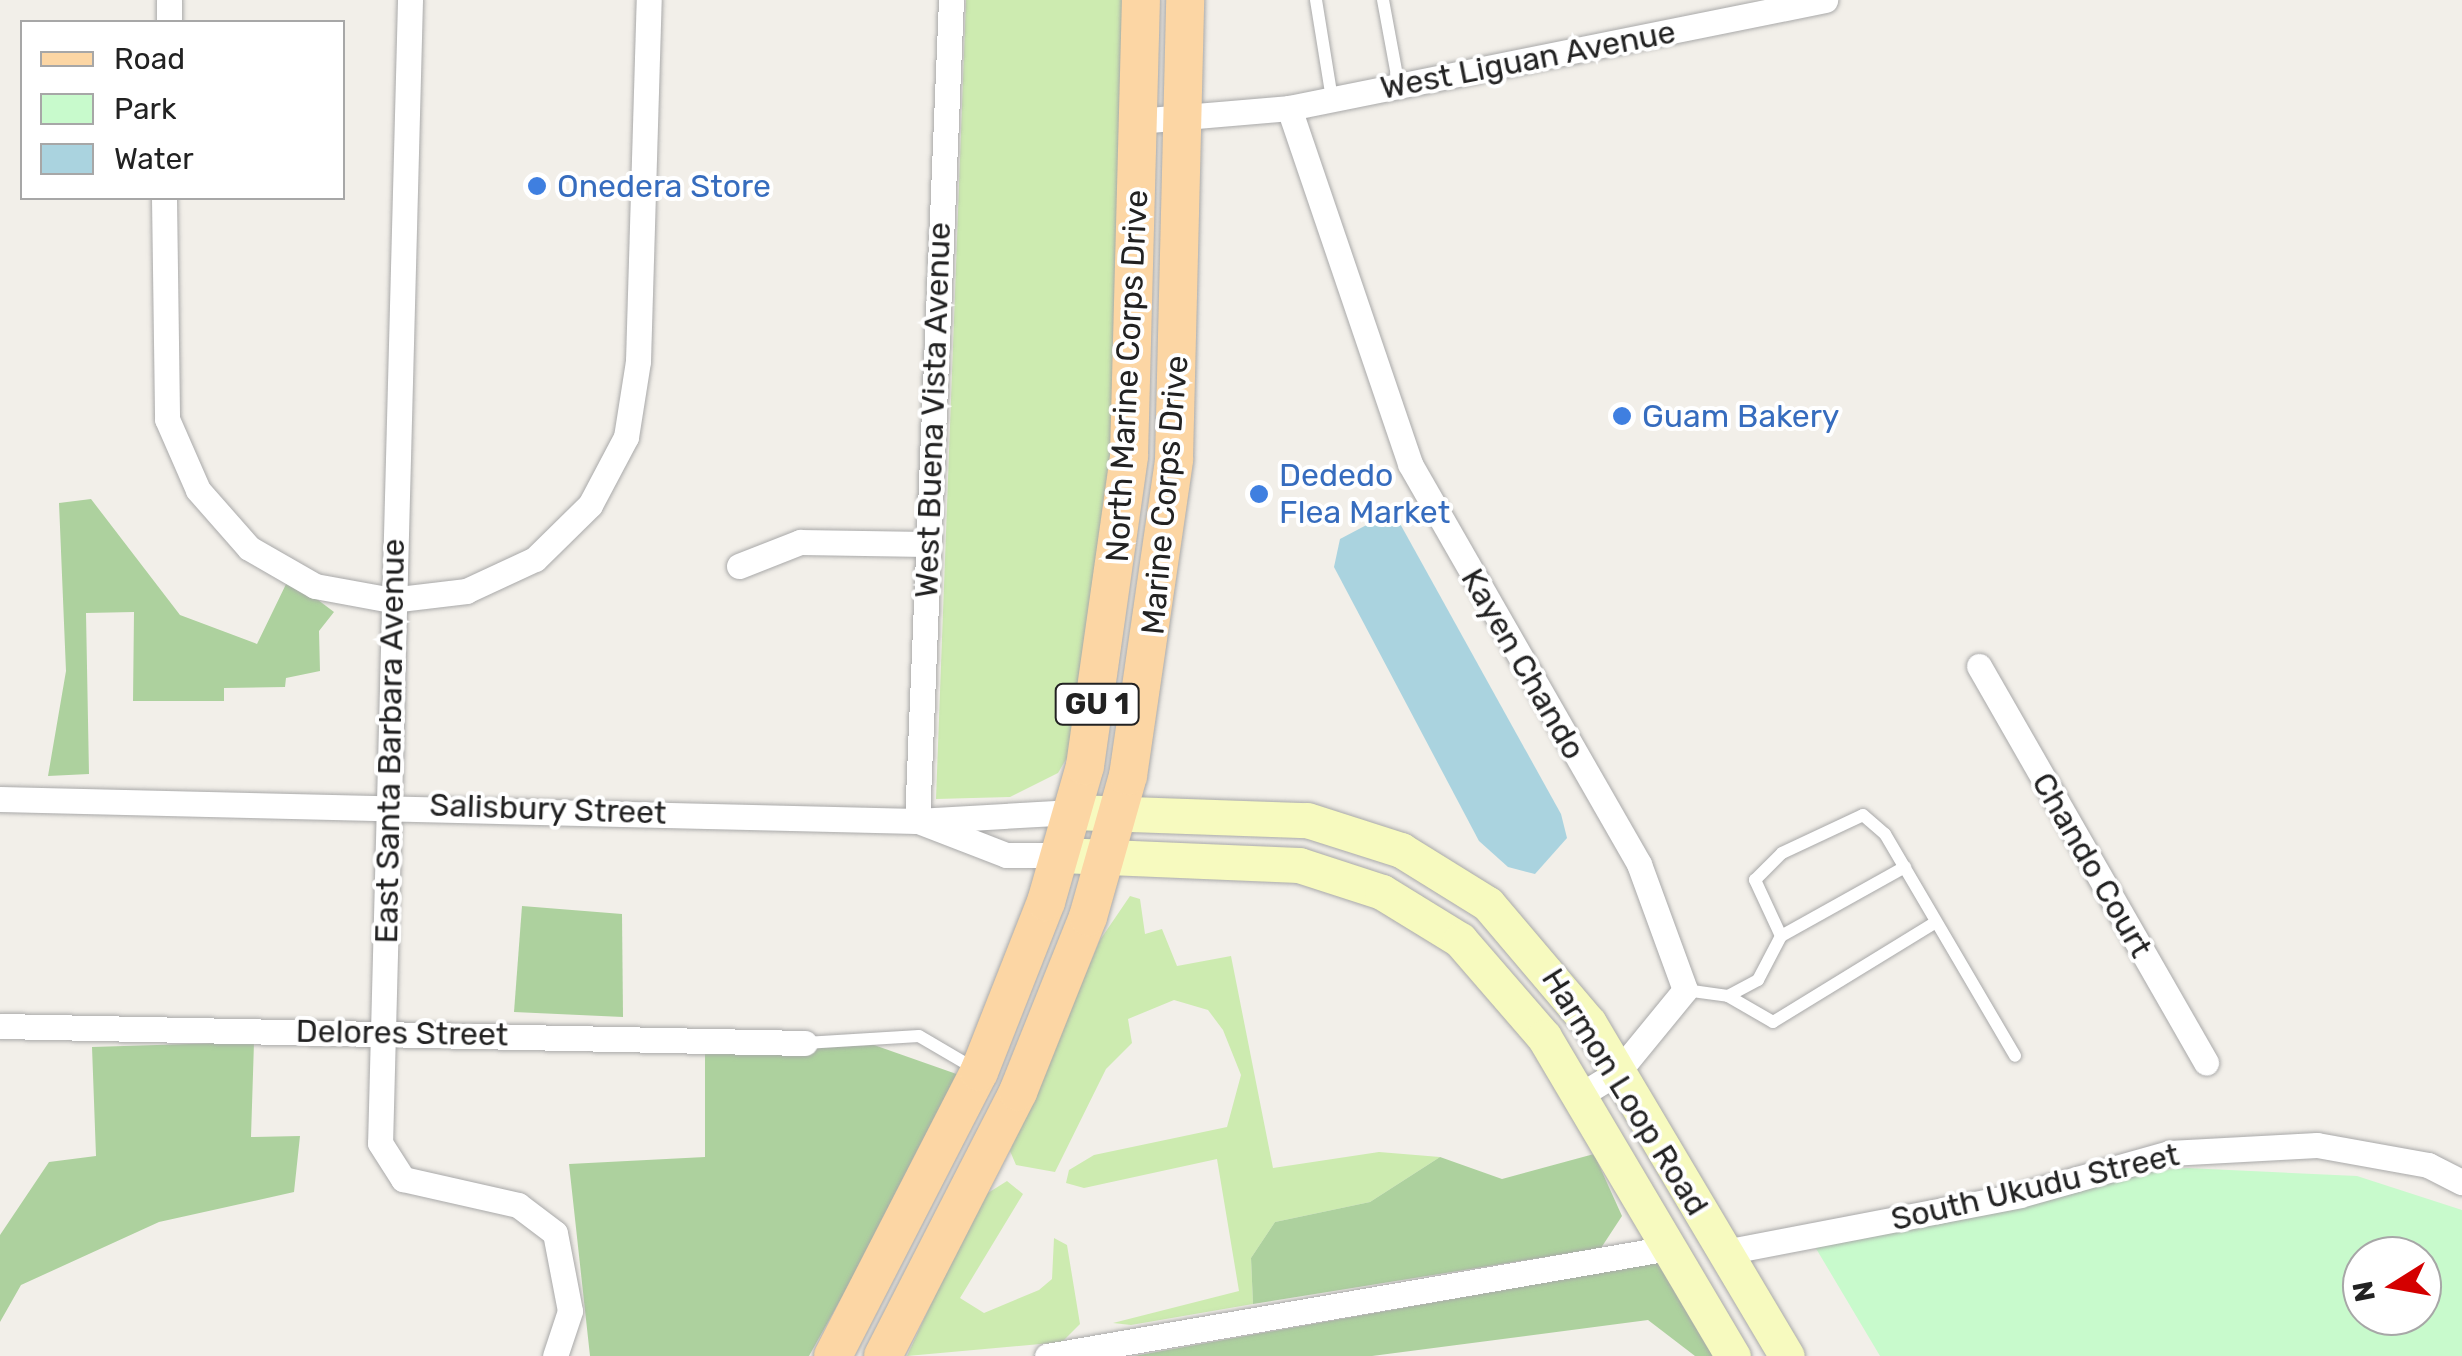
<!DOCTYPE html>
<style>
body{margin:0}
#map{position:relative;width:2462px;height:1356px;overflow:hidden;background:#f2efe9;font-family:Rubik,sans-serif}
div>[style]{position:absolute}
[style*='--x']{left:calc(var(--x)*1px);top:calc(var(--y)*1px);width:calc(var(--w)*1px);rotate:calc(var(--a)*1deg)}
.grass>*{inset:0;background:#cdebb0}
.forest>*{inset:0;background:#add19e}
.park>*{inset:0;background:#c8facc}
.water>*{inset:0;background:#aad3df}
.roads{filter:drop-shadow(0 0 2px #a9a9a9) drop-shadow(0 0 2px #a9a9a9)}
.lane>*{height:12px;margin:-6px;padding:0 6px;transform-origin:6px;border-radius:6px;background:#fff}
.street>*{height:25px;margin:-12.5px;padding:0 12.5px;transform-origin:12.5px;border-radius:12.5px;background:#fff}
.secondary>*{height:35px;margin:-17.5px;padding:0 17.5px;transform-origin:17.5px;border-radius:17.5px;background:#f7fabf}
.primary>*{height:38px;margin:-19px;padding:0 19px;transform-origin:19px;border-radius:19px;background:#fcd6a4}
.dots>*{width:28px;height:28px;translate:-50% -50%;box-sizing:border-box;border:5px solid #fff;border-radius:50%}
span{translate:-50% -50%;white-space:nowrap;text-align:center;line-height:1.15;-webkit-text-stroke:8px #fff;paint-order:stroke}
.shield-label span{padding:2px 8px;background:#fff;border:2px solid;border-radius:8px;-webkit-text-stroke-width:0}
.shield-label{font-size:30px;color:#222;font-weight:700}
.street-label{font-size:32px;color:#222}
.shop-label{font-size:32px;color:#366cbe}
.left{translate:0 -50%;text-align:left}
.legend{position:absolute;left:20px;top:20px;width:325px;height:180px;box-sizing:border-box;background:#fff;border:2px solid #a7a7a7;margin:0;padding:12px 18px;list-style:none;font-size:30px;color:#222}
.legend li{display:flex;align-items:center;gap:20px;height:50px}
.legend b{width:50px;border:2px solid #a7a7a7}
.north{position:absolute;left:2342px;top:1236px;width:100px;height:100px;box-sizing:border-box;background:#fff;border:2px solid #a7a7a7;border-radius:50%;rotate:259deg;font-size:28px;font-weight:700;line-height:40px;text-align:center;color:#222}
.north::after{content:'';display:block;margin:auto;width:35px;height:45px;background:#d40000;clip-path:polygon(50% 0,100% 100%,50% 72%,0 100%)}
</style>
<div id="map">
<div class="grass">
<div style="clip-path:polygon(966px 0,1125px 0,1118px 441px,1086px 725px,1058px 773px,1010px 797px,936px 799px)"></div>
<div style="clip-path:polygon(1130px 896px,1140px 899px,1145px 934px,1162px 929px,1177px 966px,1231px 956px,1273px 1168px,1379px 1152px,1440px 1157px,1370px 1202px,1275px 1222px,1251px 1258px,1253px 1304px,1131px 1325px,1113px 1323px,1239px 1291px,1217px 1159px,1084px 1188px,1066px 1183px,1069px 1170px,1094px 1155px,1227px 1127px,1241px 1075px,1223px 1030px,1208px 1010px,1174px 1000px,1128px 1019px,1132px 1043px,1106px 1069px,1055px 1172px,1016px 1165px,1010px 1151px,1100px 940px)"></div>
<div style="clip-path:polygon(1007px 1181px,1023px 1194px,960px 1298px,984px 1313px,1039px 1290px,1052px 1279px,1054px 1238px,1067px 1245px,1080px 1324px,1062px 1342px,907px 1356px,980px 1198px)"></div>
</div>
<div class="forest">
<div style="clip-path:polygon(91px 499px,180px 615px,257px 644px,289px 578px,334px 612px,319px 631px,320px 671px,286px 678px,285px 687px,224px 688px,224px 701px,133px 701px,134px 612px,86px 613px,89px 774px,48px 776px,66px 671px,59px 503px)"></div>
<div style="clip-path:polygon(522px 906px,622px 914px,623px 1017px,514px 1012px)"></div>
<div style="clip-path:polygon(254px 1042px,251px 1137px,300px 1136px,294px 1192px,159px 1222px,21px 1285px,0 1322px,0 1235px,49px 1162px,96px 1156px,92px 1047px)"></div>
<div style="clip-path:polygon(874px 1045px,965px 1077px,809px 1356px,590px 1356px,569px 1164px,705px 1157px,705px 1052px)"></div>
<div style="clip-path:polygon(1594px 1154px,1622px 1216px,1601px 1248px,1253px 1304px,1251px 1258px,1275px 1222px,1370px 1202px,1440px 1157px,1502px 1179px)"></div>
<div style="clip-path:polygon(1666px 1261px,1719px 1356px,1695px 1356px,1648px 1320px,1372px 1356px,1134px 1356px)"></div>
</div>
<div class="park">
<div style="clip-path:polygon(evenodd,2187px 1168px,2357px 1176px,2462px 1210px,2462px 1356px,1880px 1356px,1805px 1230px,2076px 1177px,2187px 1168px,2362px 1256px,2422px 1256px,2422px 1316px,2362px 1316px,2362px 1256px)"></div>
</div>
<div class="water">
<div style="clip-path:polygon(1393px 511px,1561px 814px,1567px 838px,1535px 874px,1508px 867px,1479px 841px,1334px 567px,1340px 539px)"></div>
</div>
<div class="roads">
<div class="lane">
<div style="--x:1316;--y:0;--w:100;--a:80.8"></div>
<div style="--x:1383;--y:0;--w:87;--a:79.5"></div>
<div style="--x:1781;--y:936;--w:142;--a:-29.1"></div>
<div style="--x:1685;--y:990;--w:43;--a:7.9"></div>
<div style="--x:1728;--y:996;--w:34;--a:-28"></div>
<div style="--x:1758;--y:980;--w:50;--a:-62.4"></div>
<div style="--x:1781;--y:936;--w:62;--a:-114.9"></div>
<div style="--x:1755;--y:880;--w:38;--a:-45"></div>
<div style="--x:1782;--y:853;--w:89;--a:-25.1"></div>
<div style="--x:1863;--y:815;--w:29;--a:41"></div>
<div style="--x:1885;--y:834;--w:257;--a:59.6"></div>
<div style="--x:1728;--y:996;--w:52;--a:30"></div>
<div style="--x:1773;--y:1022;--w:191;--a:-31.5"></div>
<div style="--x:805;--y:1043;--w:114;--a:-3.5"></div>
<div style="--x:919;--y:1036;--w:67;--a:30.4"></div>
</div>
<div class="street">
<div style="--x:410;--y:0;--w:1143;--a:91.5"></div>
<div style="--x:380;--y:1143;--w:43;--a:57.4"></div>
<div style="--x:403;--y:1179;--w:118;--a:12.7"></div>
<div style="--x:518;--y:1205;--w:46;--a:37.1"></div>
<div style="--x:555;--y:1233;--w:79;--a:79.1"></div>
<div style="--x:570;--y:1311;--w:47;--a:108.4"></div>
<div style="--x:169;--y:22;--w:22;--a:-90"></div>
<div style="--x:1289;--y:108;--w:547;--a:-11.39"></div>
<div style="--x:1138;--y:121;--w:152;--a:-4.9"></div>
<div style="--x:1289;--y:108;--w:376;--a:71.2"></div>
<div style="--x:1410;--y:464;--w:461;--a:60.2"></div>
<div style="--x:1639;--y:864;--w:134;--a:69.9"></div>
<div style="--x:1685;--y:990;--w:106;--a:129.3"></div>
<div style="--x:1618;--y:1072;--w:46;--a:148.4"></div>
<div style="--x:164;--y:198;--w:221;--a:89.2"></div>
<div style="--x:167;--y:419;--w:77;--a:66.4"></div>
<div style="--x:198;--y:490;--w:77;--a:48.7"></div>
<div style="--x:249;--y:548;--w:76;--a:29.9"></div>
<div style="--x:315;--y:586;--w:77;--a:10.4"></div>
<div style="--x:391;--y:600;--w:76;--a:-6.8"></div>
<div style="--x:466;--y:591;--w:76;--a:-24.9"></div>
<div style="--x:535;--y:559;--w:77;--a:-44.5"></div>
<div style="--x:590;--y:505;--w:77;--a:-62.1"></div>
<div style="--x:626;--y:437;--w:77;--a:-81"></div>
<div style="--x:638;--y:361;--w:361;--a:-88.3"></div>
<div style="--x:739;--y:566;--w:66;--a:-21.5"></div>
<div style="--x:800;--y:542;--w:127;--a:0.9"></div>
<div style="--x:1979;--y:666;--w:457;--a:60.2"></div>
<div style="--x:0;--y:799;--w:917;--a:1.37"></div>
<div style="--x:917;--y:821;--w:156;--a:-3.3"></div>
<div style="--x:917;--y:821;--w:822;--a:-87.63"></div>
<div style="--x:921;--y:822;--w:91;--a:21.2"></div>
<div style="--x:1006;--y:855;--w:55;--a:0"></div>
<div style="--x:0;--y:1026;--w:805;--a:1.21"></div>
<div style="--x:1725;--y:1252;--w:300;--a:-10.9"></div>
<div style="--x:2020;--y:1195;--w:155;--a:-15.7"></div>
<div style="--x:2169;--y:1153;--w:148;--a:-3.1"></div>
<div style="--x:2317;--y:1145;--w:113;--a:10.2"></div>
<div style="--x:2428;--y:1165;--w:38;--a:27"></div>
<div style="--x:1047;--y:1356;--w:631;--a:-9.85"></div>
</div>
<div class="secondary">
<div style="--x:1073;--y:812;--w:234;--a:2"></div>
<div style="--x:1307;--y:820;--w:99;--a:17.7"></div>
<div style="--x:1401;--y:850;--w:102;--a:31.8"></div>
<div style="--x:1488;--y:904;--w:156;--a:49.7"></div>
<div style="--x:1589;--y:1023;--w:387;--a:59.3"></div>
<div style="--x:1061;--y:855;--w:238;--a:2.4"></div>
<div style="--x:1299;--y:865;--w:87;--a:18"></div>
<div style="--x:1382;--y:892;--w:92;--a:31.6"></div>
<div style="--x:1460;--y:940;--w:128;--a:49.1"></div>
<div style="--x:1544;--y:1037;--w:371;--a:59.4"></div>
</div>
<div class="primary">
<div style="--x:833;--y:1356;--w:319;--a:-62.8"></div>
<div style="--x:979;--y:1072;--w:183;--a:-68.5"></div>
<div style="--x:1046;--y:902;--w:141;--a:-74"></div>
<div style="--x:1085;--y:766;--w:313;--a:-81.9"></div>
<div style="--x:1129;--y:456;--w:456;--a:-88.5"></div>
<div style="--x:883;--y:1356;--w:297;--a:-62.9"></div>
<div style="--x:1018;--y:1092;--w:188;--a:-68.2"></div>
<div style="--x:1088;--y:917;--w:147;--a:-74.2"></div>
<div style="--x:1128;--y:776;--w:320;--a:-81.7"></div>
<div style="--x:1174;--y:459;--w:459;--a:-88.6"></div>
</div>
</div>
<div class="dots">
<div style="left:537px;top:186px;background:#3f7fe0"></div>
<div style="left:1622px;top:416px;background:#3f7fe0"></div>
<div style="left:1259px;top:494px;background:#3f7fe0"></div>
</div>
<div class="shield-label">
<span style="left:1097px;top:704px">GU 1</span>
</div>
<div class="street-label">
<span style="left:1528px;top:60px;rotate:-11deg">West Liguan Avenue</span>
<span style="left:1127px;top:376px;rotate:-87deg">North Marine Corps Drive</span>
<span style="left:933px;top:410px;rotate:-88deg">West Buena Vista Avenue</span>
<span style="left:1165px;top:495px;rotate:-85deg">Marine Corps Drive</span>
<span style="left:1523px;top:664px;rotate:60deg">Kayen Chando</span>
<span style="left:390px;top:741px;rotate:-89deg">East Santa Barbara Avenue</span>
<span style="left:548px;top:809px;rotate:2deg">Salisbury Street</span>
<span style="left:2092px;top:865px;rotate:60deg">Chando Court</span>
<span style="left:402px;top:1033px;rotate:1deg">Delores Street</span>
<span style="left:1625px;top:1092px;rotate:58deg">Harmon Loop Road</span>
<span style="left:2035px;top:1187px;rotate:-13deg">South Ukudu Street</span>
</div>
<div class="shop-label">
<span class="left" style="left:557px;top:186px">Onedera Store</span>
<span class="left" style="left:1642px;top:416px">Guam Bakery</span>
<span class="left" style="left:1279px;top:494px">Dededo<br>Flea Market</span>
</div>
<ul class="legend">
<li><b style="height:12px;background:#fcd6a4"></b>Road</li>
<li><b style="height:28px;background:#c8facc"></b>Park</li>
<li><b style="height:28px;background:#aad3df"></b>Water</li>
</ul>
<div class="north">N</div>
</div>
